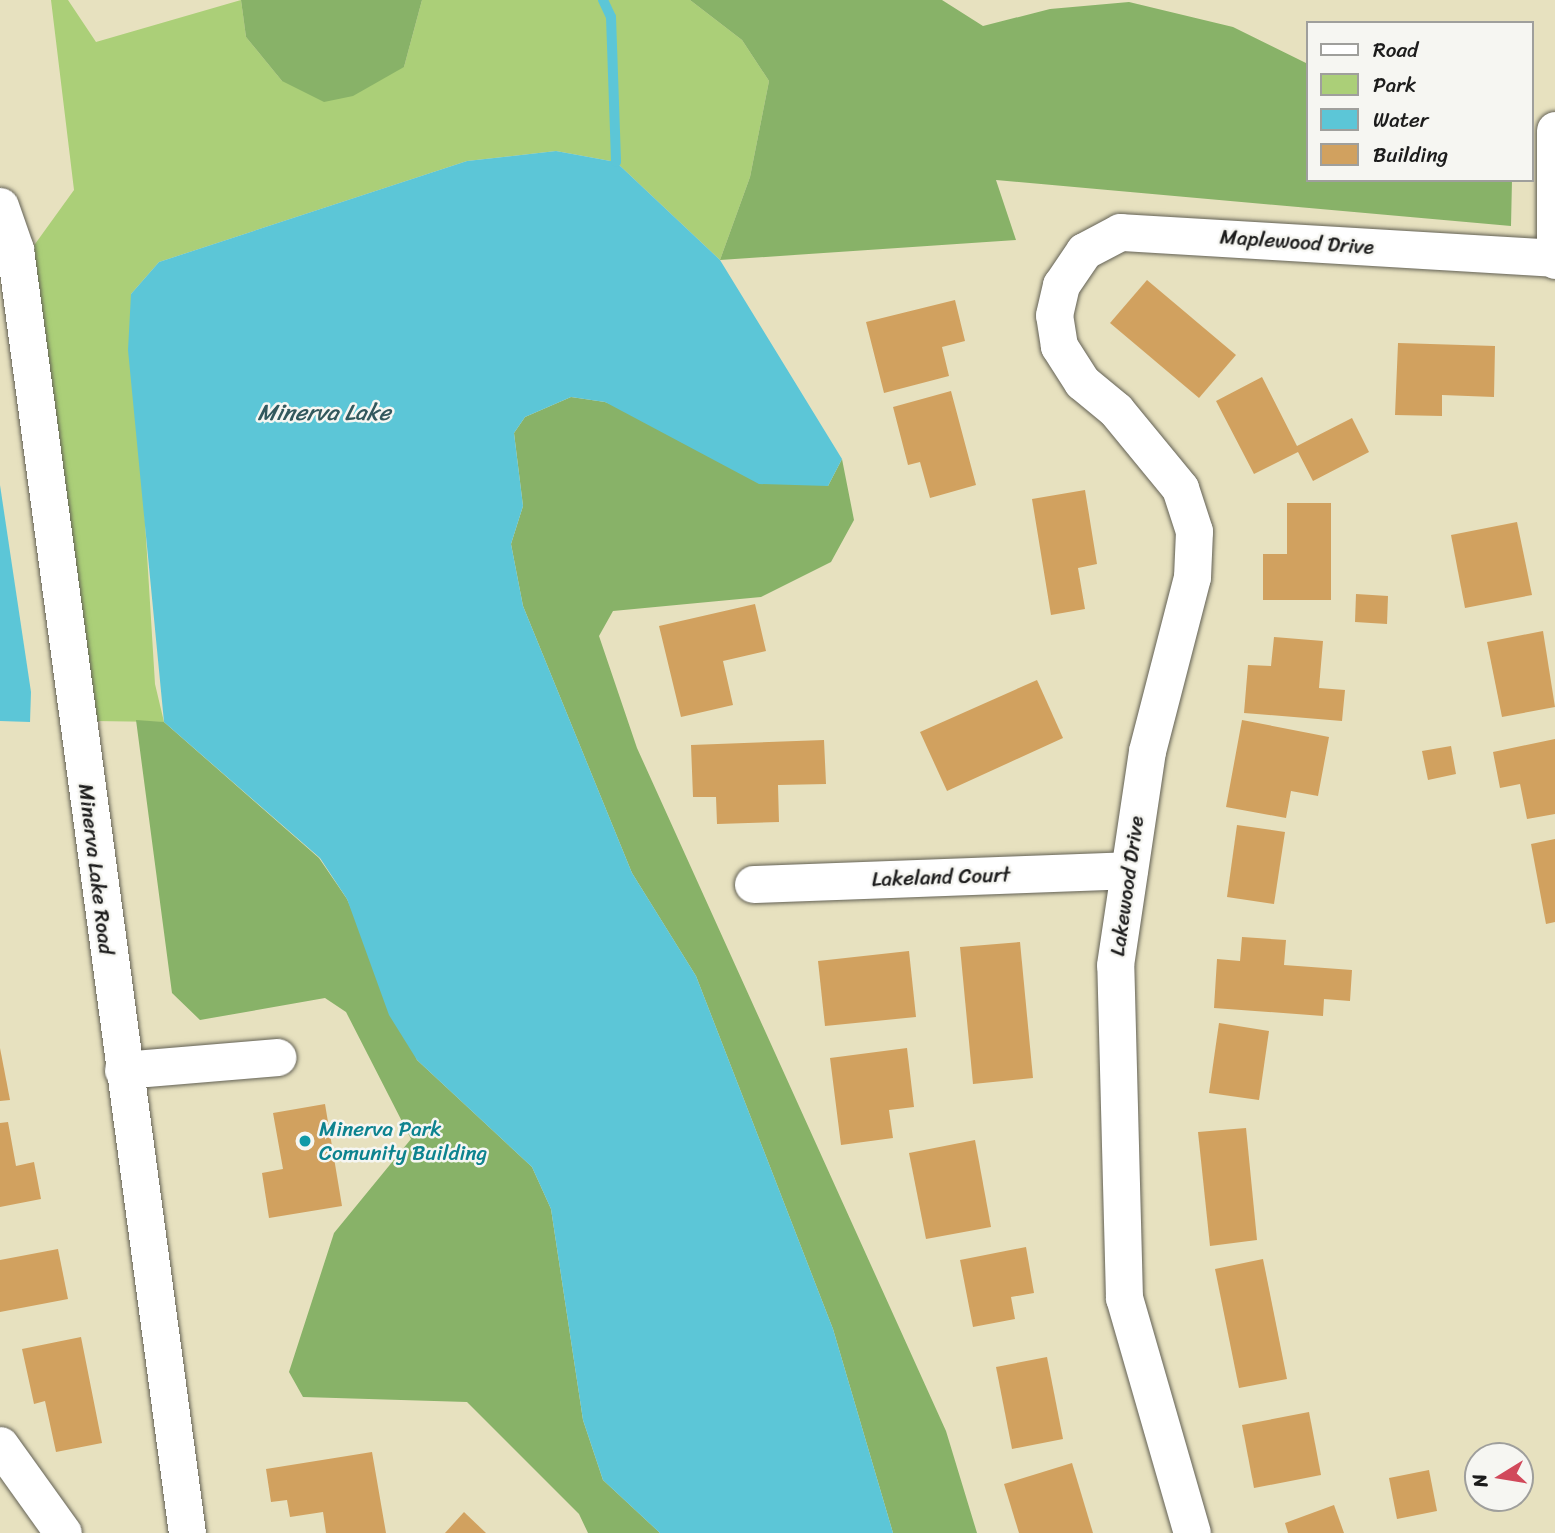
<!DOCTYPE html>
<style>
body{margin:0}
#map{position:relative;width:1555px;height:1533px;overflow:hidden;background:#e7e1bf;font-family:Sriracha,sans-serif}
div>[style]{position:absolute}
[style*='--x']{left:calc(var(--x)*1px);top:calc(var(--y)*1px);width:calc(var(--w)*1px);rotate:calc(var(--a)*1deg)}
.green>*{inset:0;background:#abcf78}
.forest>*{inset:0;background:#88b268}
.water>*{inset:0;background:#5cc6d7}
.stream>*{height:10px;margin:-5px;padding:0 5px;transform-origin:5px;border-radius:5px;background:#5cc6d7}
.building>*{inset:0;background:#d1a15f}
.roads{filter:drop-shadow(0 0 2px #636155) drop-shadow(0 0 2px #636155)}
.minor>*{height:37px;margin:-18.5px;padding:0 18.5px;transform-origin:18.5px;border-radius:18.5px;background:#fff}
.dots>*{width:19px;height:19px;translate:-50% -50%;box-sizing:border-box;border:4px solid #f6f6f2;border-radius:50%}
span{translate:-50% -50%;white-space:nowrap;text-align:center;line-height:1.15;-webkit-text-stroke:5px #f6f6f2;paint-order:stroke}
.street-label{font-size:21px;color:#1c1c1c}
.culture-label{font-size:21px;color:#0d838f}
.left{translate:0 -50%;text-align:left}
.water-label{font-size:23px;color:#32585d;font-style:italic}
.legend{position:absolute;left:1306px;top:21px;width:228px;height:161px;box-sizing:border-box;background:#f6f6f2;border:2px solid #9f9f9c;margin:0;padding:9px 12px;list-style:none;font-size:21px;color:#1c1c1c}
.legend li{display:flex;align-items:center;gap:14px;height:35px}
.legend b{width:35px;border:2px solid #9f9f9c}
.north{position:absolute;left:1464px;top:1442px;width:70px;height:70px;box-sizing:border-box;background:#f6f6f2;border:2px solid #9f9f9c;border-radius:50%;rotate:259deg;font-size:19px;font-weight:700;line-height:28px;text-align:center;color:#1c1c1c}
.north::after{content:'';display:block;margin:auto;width:24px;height:32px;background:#d1495b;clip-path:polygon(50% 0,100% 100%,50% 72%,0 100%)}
</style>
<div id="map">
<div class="green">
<div style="clip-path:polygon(51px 0,68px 0,96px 42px,241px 0,246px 37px,282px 81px,404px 67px,422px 0,690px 0,742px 40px,769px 81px,750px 177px,720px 260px,616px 162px,556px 151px,467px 161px,159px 262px,131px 294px,155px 684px,164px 722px,94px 721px,30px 251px,74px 190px)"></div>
</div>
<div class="forest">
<div style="clip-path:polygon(241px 0,422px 0,404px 67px,353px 96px,324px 102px,282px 81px,246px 37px)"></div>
<div style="clip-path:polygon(690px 0,942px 0,983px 26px,1050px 9px,1129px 2px,1233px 27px,1308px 64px,1308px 180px,1512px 180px,1511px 226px,996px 180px,1016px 240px,720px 260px,750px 177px,769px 81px,742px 40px)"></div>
<div style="clip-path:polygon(571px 397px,605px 402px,828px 486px,842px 459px,854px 520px,831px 562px,761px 597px,613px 611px,599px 636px,637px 748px,946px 1431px,977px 1533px,893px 1533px,833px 1329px,696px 976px,632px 873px,523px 606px,511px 544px,523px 506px,514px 433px,525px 417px)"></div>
<div style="clip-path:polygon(136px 720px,164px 722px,319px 858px,347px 899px,417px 1060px,532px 1167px,551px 1209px,583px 1420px,603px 1480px,660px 1533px,588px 1533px,579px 1514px,467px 1402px,303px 1397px,289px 1372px,334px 1233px,411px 1139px,346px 1012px,325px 998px,200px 1020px,172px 993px)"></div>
</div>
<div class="water">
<div style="clip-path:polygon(556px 151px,616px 162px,720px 260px,842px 459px,828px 486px,759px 484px,605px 402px,571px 397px,525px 417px,514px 433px,523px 506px,511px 544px,523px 606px,632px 873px,696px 976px,833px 1329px,893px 1533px,660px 1533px,603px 1480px,583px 1420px,551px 1209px,532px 1167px,417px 1060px,389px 1015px,347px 899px,320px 858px,164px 722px,128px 350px,131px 294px,159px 262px,467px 161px)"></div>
<div style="clip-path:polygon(0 485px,31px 692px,30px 722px,0 721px)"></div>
</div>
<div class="stream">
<div style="--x:603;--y:0;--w:19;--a:65"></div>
<div style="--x:611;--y:17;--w:145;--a:88"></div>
</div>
<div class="building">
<div style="clip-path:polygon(1147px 280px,1236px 355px,1199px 398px,1110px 323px)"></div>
<div style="clip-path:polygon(955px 300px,965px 341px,942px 347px,949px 376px,884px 393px,866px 322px)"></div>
<div style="clip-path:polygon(1398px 343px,1495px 346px,1494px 397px,1442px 395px,1442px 416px,1395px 415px)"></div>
<div style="clip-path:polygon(1262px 377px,1297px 446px,1352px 418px,1369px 452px,1313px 481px,1298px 452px,1254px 474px,1216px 401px)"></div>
<div style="clip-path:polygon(951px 391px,976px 485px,930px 498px,920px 462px,908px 465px,893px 407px)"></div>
<div style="clip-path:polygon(1085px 490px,1097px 564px,1078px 568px,1085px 609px,1051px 615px,1032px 499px)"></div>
<div style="clip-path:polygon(1287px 503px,1331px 503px,1331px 600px,1263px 600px,1263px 554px,1287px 554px)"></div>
<div style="clip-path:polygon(1517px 522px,1532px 595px,1465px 608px,1451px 535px)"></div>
<div style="clip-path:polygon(1356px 594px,1388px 596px,1387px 624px,1355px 622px)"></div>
<div style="clip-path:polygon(755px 604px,766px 651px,723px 661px,733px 705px,681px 717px,659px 626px)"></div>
<div style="clip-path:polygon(1543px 631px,1555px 707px,1502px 717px,1487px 642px)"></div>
<div style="clip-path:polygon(1274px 637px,1323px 641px,1319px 688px,1345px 690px,1342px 721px,1244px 713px,1248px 665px,1271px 666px)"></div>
<div style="clip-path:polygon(1037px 680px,1063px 738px,947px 791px,920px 732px)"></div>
<div style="clip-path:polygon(1242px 720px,1329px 737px,1318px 796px,1291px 791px,1286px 818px,1226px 807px)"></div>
<div style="clip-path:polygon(1555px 739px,1555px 814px,1527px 819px,1520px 784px,1500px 788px,1493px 752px)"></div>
<div style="clip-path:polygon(824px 740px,826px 784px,778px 785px,779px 822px,717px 824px,716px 797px,693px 797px,691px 745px)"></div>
<div style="clip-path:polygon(1451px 746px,1456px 774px,1428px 780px,1422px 751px)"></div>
<div style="clip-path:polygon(1237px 825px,1285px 832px,1274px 904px,1227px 897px)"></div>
<div style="clip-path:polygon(1555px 839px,1555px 922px,1546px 924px,1531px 844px)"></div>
<div style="clip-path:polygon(1242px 937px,1286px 940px,1284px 965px,1352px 970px,1350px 1001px,1324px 999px,1323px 1016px,1214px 1008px,1217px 959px,1240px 961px)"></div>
<div style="clip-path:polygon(1020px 942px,1033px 1078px,973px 1084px,960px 947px)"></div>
<div style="clip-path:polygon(909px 951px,916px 1017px,825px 1026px,818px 961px)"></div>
<div style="clip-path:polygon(1219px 1023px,1269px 1031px,1259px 1100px,1209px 1093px)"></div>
<div style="clip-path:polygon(0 1048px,10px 1100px,0 1101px)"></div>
<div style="clip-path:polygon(907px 1048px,914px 1107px,889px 1110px,893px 1138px,841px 1145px,830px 1058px)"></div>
<div style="clip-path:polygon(325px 1104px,342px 1206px,269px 1218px,262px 1173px,283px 1169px,273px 1113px)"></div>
<div style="clip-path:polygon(8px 1122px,16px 1166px,34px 1162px,41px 1199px,0 1207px,0 1123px)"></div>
<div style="clip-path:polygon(1246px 1128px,1257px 1240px,1210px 1246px,1198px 1132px)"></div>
<div style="clip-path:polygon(975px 1140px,991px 1227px,926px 1239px,909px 1153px)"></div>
<div style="clip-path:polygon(1026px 1247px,1034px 1293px,1011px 1297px,1015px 1319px,973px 1327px,960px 1260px)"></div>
<div style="clip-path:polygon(58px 1249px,68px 1299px,0 1312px,0 1260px)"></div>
<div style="clip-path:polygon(1263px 1259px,1287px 1379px,1239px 1388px,1215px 1269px)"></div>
<div style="clip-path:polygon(81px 1337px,102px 1443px,56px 1452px,45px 1401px,34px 1404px,22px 1349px)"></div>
<div style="clip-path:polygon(1047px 1357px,1063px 1439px,1012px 1449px,996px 1367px)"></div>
<div style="clip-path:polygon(1309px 1412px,1321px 1475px,1254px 1488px,1242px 1425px)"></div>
<div style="clip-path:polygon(372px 1452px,386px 1533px,326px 1533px,323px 1512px,290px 1517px,287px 1500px,271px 1502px,266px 1469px)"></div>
<div style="clip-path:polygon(1072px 1463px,1093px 1533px,1019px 1533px,1004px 1484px)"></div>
<div style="clip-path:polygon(1429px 1470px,1437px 1511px,1397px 1519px,1389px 1478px)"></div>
<div style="clip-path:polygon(1334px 1505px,1344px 1533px,1288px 1533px,1285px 1523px)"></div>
<div style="clip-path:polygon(464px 1512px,486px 1533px,445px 1533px)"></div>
</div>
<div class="roads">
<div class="minor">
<div style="--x:1555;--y:130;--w:130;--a:90"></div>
<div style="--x:0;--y:206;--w:46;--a:70.8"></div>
<div style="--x:15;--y:249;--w:1295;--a:82.37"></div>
<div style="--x:753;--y:884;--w:376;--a:-2.1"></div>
<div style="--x:123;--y:1070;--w:155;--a:-4.8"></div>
<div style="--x:0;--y:1445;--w:108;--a:54.4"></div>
<div style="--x:1192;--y:1533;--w:245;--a:-106.1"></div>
<div style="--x:1124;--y:1298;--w:333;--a:-91.5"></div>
<div style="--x:1115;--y:965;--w:216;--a:-81.5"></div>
<div style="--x:1147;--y:751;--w:180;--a:-75.5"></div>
<div style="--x:1192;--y:577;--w:46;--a:-87.5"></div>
<div style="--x:1194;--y:531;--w:45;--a:-108"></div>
<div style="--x:1180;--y:488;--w:101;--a:-129.4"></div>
<div style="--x:1116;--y:410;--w:44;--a:-140.5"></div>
<div style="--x:1082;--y:382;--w:43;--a:-122.6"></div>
<div style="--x:1059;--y:346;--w:31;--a:-99"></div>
<div style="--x:1054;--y:315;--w:31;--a:-77"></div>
<div style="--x:1061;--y:285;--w:41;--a:-55.9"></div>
<div style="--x:1084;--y:251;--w:41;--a:-27.8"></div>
<div style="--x:1120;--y:232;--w:436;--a:3.4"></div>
</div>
</div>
<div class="dots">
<div style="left:305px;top:1141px;background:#0f9aa8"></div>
</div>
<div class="street-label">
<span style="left:1297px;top:242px;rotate:4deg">Maplewood Drive</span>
<span style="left:96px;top:869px;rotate:83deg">Minerva Lake Road</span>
<span style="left:941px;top:877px;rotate:-2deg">Lakeland Court</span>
<span style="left:1127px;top:886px;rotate:-82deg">Lakewood Drive</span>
</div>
<div class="culture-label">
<span class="left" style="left:319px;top:1141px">Minerva Park<br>Comunity Building</span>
</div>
<div class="water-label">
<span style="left:324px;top:413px">Minerva Lake</span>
</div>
<ul class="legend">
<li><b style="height:9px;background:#fff"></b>Road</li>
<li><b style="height:19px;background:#abcf78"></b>Park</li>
<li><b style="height:19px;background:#5cc6d7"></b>Water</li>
<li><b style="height:19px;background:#d1a15f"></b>Building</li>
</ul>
<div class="north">N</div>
</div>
